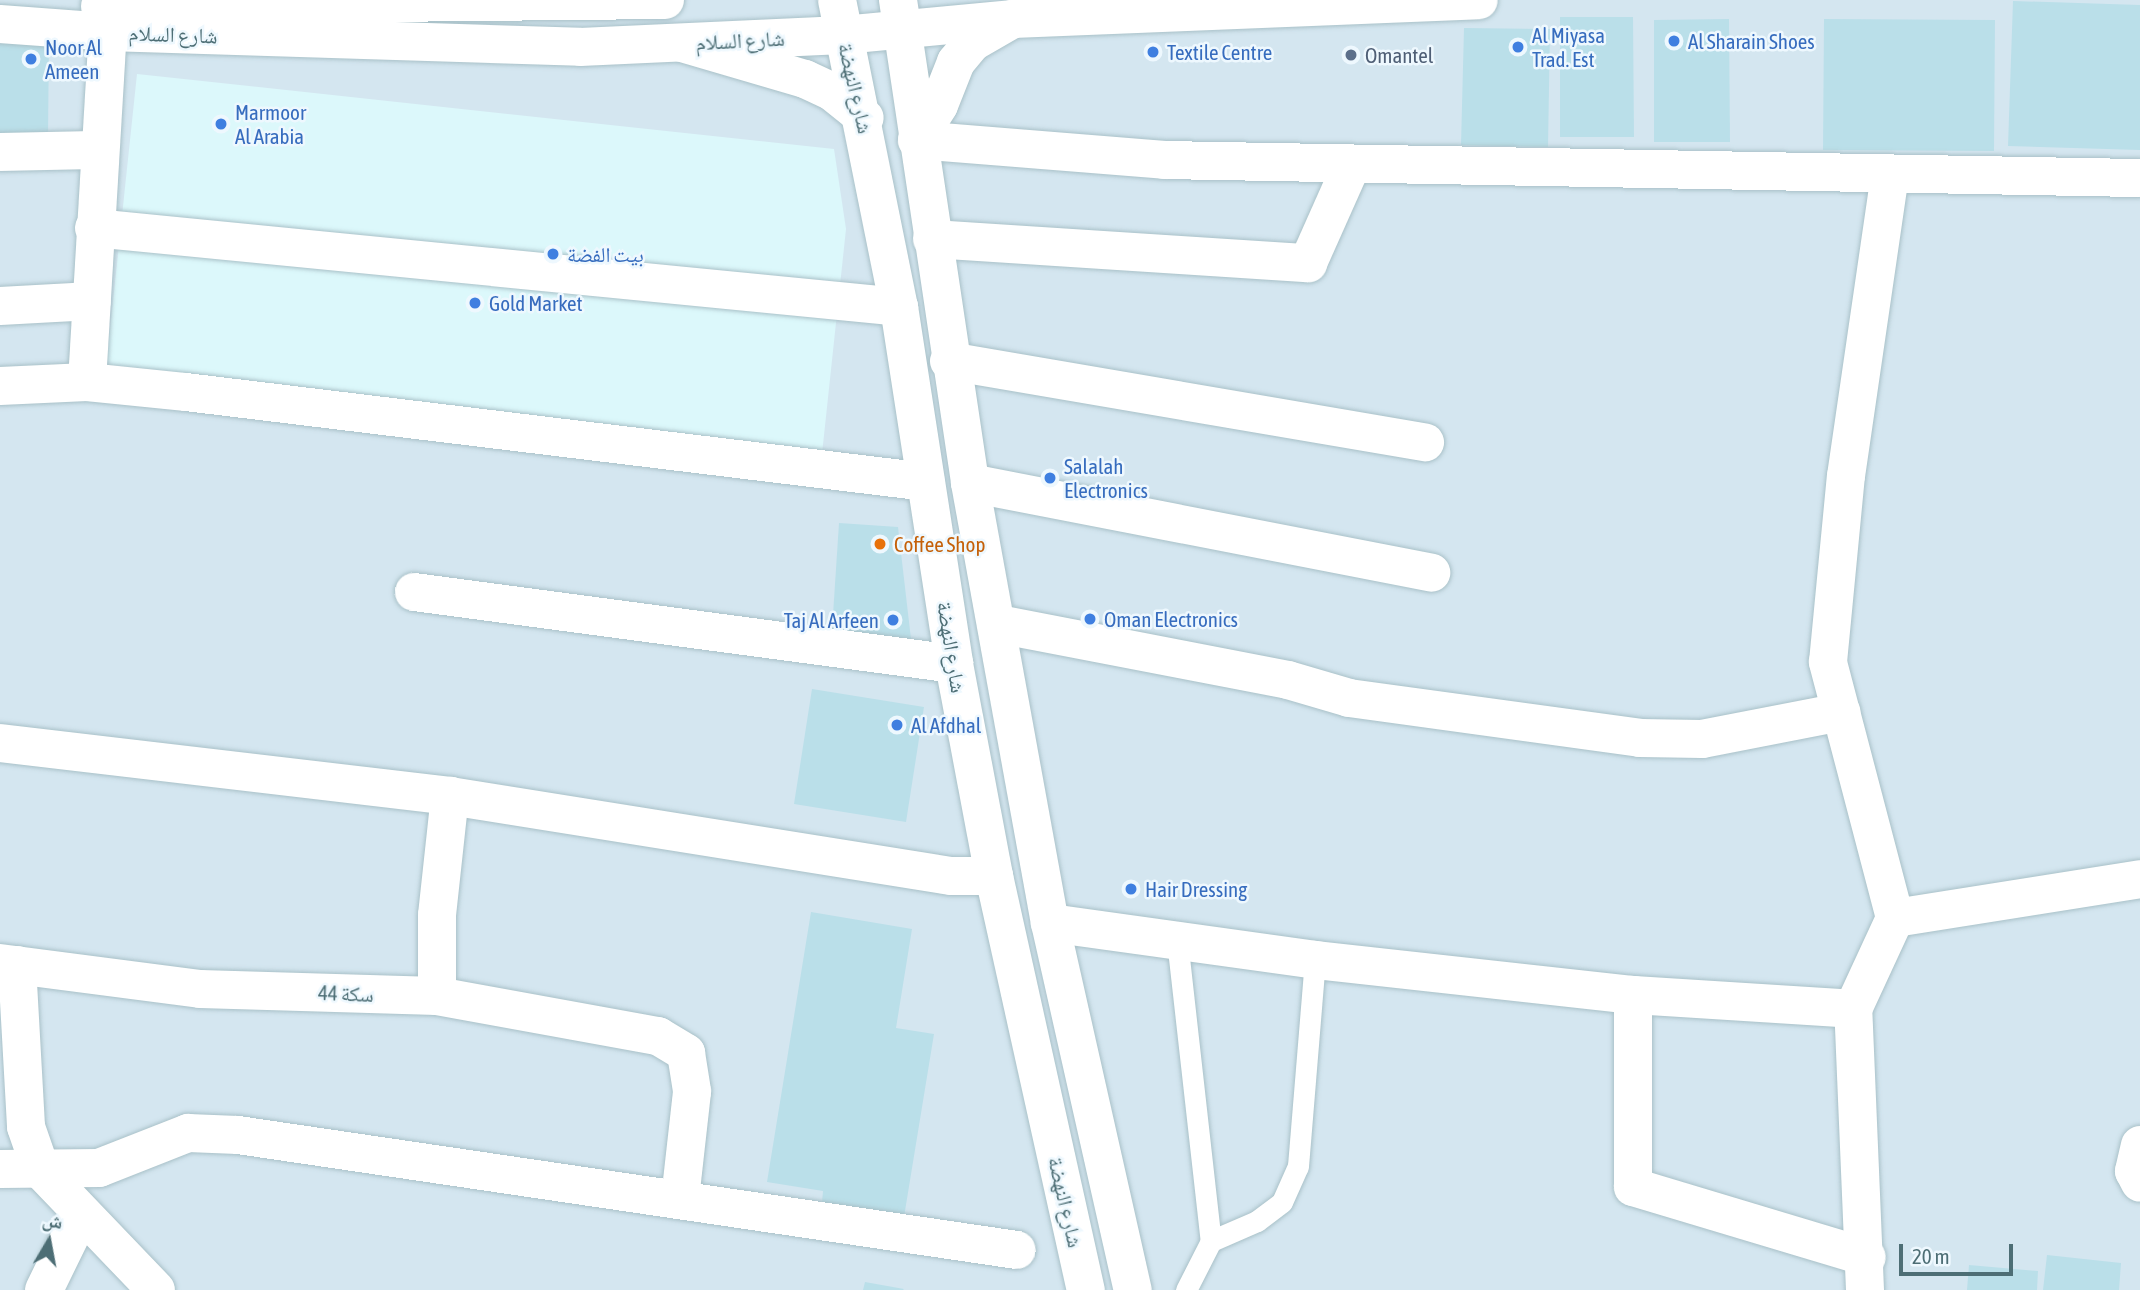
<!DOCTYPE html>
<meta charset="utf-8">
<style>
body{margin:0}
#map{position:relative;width:2140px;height:1290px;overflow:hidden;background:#e8f3fc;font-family:"Asap Condensed","Noto Naskh Arabic",sans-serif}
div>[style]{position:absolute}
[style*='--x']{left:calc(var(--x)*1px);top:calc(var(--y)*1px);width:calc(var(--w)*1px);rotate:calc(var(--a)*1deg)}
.residential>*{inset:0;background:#d4e6f0}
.commercial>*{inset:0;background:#dcf8fb}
.building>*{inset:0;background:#badfe9}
.roads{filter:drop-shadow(0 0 2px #a9c1c8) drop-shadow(0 0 2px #a9c1c8)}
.service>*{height:21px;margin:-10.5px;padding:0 10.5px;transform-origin:10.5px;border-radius:10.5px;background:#fff}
.minor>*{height:38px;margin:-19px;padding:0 19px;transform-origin:19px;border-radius:19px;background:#fff}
.tertiary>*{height:38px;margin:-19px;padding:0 19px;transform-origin:19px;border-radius:19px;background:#fff}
.secondary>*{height:38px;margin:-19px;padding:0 19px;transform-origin:19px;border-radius:19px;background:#fff}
.dots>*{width:19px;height:19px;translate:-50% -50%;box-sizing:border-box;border:4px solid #eef8fe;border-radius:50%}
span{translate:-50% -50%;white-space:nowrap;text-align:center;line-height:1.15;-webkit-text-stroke:5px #eef8fe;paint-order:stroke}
.street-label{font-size:21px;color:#4d6e75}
.shop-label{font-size:21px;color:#366cbe}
.left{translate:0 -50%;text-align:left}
.right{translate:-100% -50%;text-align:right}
.service-label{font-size:21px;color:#4e5e75}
.food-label{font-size:21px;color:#c56008}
.north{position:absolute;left:14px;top:1206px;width:70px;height:70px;-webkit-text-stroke:5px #eef8fe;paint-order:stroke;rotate:10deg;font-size:19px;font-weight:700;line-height:28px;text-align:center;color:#4d6e75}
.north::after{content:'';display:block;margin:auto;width:24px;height:32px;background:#4d6e75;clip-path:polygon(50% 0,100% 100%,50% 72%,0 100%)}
.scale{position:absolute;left:1899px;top:1244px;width:114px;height:32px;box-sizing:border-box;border:4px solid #4d6e75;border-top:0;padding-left:9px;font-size:21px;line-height:24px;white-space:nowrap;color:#4d6e75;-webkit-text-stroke:5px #eef8fe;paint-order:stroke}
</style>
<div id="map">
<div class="residential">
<div style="clip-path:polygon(0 0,2140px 0,2140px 1290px,0 1290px)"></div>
</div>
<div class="commercial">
<div style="clip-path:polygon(137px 74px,834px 149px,846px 229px,822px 454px,105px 377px)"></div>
</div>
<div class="building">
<div style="clip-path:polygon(2013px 1px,2140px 5px,2140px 150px,2008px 146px)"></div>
<div style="clip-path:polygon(1560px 17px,1633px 17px,1634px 137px,1560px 137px)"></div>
<div style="clip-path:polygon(1729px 19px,1730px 142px,1654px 142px,1654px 20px)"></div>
<div style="clip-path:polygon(1824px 19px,1995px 20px,1994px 151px,1823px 150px)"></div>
<div style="clip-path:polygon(1464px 28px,1550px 29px,1548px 147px,1461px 145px)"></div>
<div style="clip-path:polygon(0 40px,49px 41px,48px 135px,0 134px)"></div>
<div style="clip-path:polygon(839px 523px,898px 527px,911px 639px,832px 630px)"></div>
<div style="clip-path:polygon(812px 689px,924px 707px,906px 822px,794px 804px)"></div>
<div style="clip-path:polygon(811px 912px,912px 929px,896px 1028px,934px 1034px,904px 1217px,822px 1203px,823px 1191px,767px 1182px)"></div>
<div style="clip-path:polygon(2047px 1255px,2121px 1263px,2119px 1290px,2043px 1290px)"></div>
<div style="clip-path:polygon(1969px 1265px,2038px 1271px,2037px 1290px,1967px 1290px)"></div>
<div style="clip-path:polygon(865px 1282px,904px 1289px,903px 1290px,863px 1290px)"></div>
</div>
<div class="roads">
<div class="service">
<div style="--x:1177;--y:940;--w:303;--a:83.6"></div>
<div style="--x:1211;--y:1241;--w:55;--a:117"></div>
<div style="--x:1211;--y:1241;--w:50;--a:-23.5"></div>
<div style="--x:1257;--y:1221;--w:31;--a:-37"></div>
<div style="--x:1282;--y:1202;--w:39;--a:-66"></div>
<div style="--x:1298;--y:1166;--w:207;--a:-85.3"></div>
</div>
<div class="minor">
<div style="--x:917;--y:140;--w:248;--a:4.6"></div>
<div style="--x:1164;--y:160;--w:976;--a:1.06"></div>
<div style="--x:0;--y:152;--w:99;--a:-1.2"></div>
<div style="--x:94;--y:228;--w:809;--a:5.6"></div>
<div style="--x:932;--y:239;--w:377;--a:3.7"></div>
<div style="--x:1308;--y:263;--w:108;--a:-66"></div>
<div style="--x:0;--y:306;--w:92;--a:-3.1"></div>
<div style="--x:949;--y:361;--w:483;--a:9.7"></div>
<div style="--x:87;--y:382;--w:351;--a:-86.6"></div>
<div style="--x:0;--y:386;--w:87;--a:-2.6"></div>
<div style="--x:87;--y:382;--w:100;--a:5.8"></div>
<div style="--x:186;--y:392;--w:745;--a:6.93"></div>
<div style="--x:970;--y:483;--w:470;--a:11"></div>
<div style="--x:414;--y:592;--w:545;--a:7.59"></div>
<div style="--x:998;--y:624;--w:295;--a:10.9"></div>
<div style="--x:1288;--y:680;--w:64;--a:16.4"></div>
<div style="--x:1349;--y:698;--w:294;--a:7.8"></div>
<div style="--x:1640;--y:738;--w:62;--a:0.9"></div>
<div style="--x:1702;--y:739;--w:142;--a:-11"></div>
<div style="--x:0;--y:743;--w:453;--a:6.7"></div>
<div style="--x:450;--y:796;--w:507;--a:9.07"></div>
<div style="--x:951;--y:876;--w:43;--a:0"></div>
<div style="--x:1895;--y:918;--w:248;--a:-9"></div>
<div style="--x:1050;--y:923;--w:268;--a:7.9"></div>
<div style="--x:1315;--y:960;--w:320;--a:6.3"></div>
<div style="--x:1633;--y:995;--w:220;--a:3.6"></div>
<div style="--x:0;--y:963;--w:202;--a:7.4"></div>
<div style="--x:200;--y:989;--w:237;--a:1.7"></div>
<div style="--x:437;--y:996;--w:225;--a:10.3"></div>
<div style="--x:658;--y:1036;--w:33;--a:31"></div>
<div style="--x:686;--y:1053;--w:39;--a:81"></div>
<div style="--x:692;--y:1092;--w:108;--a:96.4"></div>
<div style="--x:17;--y:965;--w:162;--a:86.8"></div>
<div style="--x:26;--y:1127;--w:46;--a:70.8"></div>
<div style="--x:41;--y:1170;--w:166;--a:46.2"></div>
<div style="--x:1633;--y:995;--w:192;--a:90"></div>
<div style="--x:1633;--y:1187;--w:244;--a:16.7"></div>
<div style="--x:437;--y:996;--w:81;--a:-90"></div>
<div style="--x:437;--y:915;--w:120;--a:-83.8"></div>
<div style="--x:2140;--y:1145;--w:27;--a:103"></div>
<div style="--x:2134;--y:1171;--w:13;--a:63"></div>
<div style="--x:0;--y:1169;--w:99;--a:-0.6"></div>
<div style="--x:99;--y:1168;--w:96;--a:-21.5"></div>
<div style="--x:188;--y:1133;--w:50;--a:2.3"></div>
<div style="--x:238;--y:1135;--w:787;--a:8.4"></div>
<div style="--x:44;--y:1290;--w:85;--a:-64"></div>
<div style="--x:1865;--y:1290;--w:281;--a:-92.4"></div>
<div style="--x:1853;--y:1009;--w:100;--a:-65.2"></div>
<div style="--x:1895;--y:918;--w:265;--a:-104.7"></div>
<div style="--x:1828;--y:662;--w:187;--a:-84.5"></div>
<div style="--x:1846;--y:476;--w:305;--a:-81.7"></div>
</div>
<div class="tertiary">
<div style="--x:100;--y:6;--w:565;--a:-0.61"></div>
<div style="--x:0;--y:24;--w:108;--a:4.2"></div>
<div style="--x:108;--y:32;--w:472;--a:1.8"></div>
<div style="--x:580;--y:47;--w:263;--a:-2.6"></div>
<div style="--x:843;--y:35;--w:171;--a:-5.4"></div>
<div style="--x:1013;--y:19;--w:466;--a:-2.3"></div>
</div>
<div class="secondary">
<div style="--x:837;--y:0;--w:313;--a:78.6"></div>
<div style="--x:899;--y:307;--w:361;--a:81.2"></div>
<div style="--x:954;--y:664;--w:216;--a:79.3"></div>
<div style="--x:994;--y:876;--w:424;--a:77.5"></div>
<div style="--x:898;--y:0;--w:488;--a:81.5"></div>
<div style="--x:970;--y:483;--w:447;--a:79.7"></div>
<div style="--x:1050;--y:923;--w:376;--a:77.3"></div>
<div style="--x:682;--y:43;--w:128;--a:16.3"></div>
<div style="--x:805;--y:79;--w:29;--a:25"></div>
<div style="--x:831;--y:91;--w:43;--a:38.5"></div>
<div style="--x:917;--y:140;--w:41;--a:-57.8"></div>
<div style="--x:939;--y:105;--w:46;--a:-68.4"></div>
<div style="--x:956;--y:62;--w:26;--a:-50"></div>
<div style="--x:973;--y:42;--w:46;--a:-29.9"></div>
</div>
</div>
<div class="dots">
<div style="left:1674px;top:41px;background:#3f7fe0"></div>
<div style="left:1518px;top:47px;background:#3f7fe0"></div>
<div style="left:1153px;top:52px;background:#3f7fe0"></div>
<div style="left:1351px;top:55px;background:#5c6f8a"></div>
<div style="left:31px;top:59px;background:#3f7fe0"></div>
<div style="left:221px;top:124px;background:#3f7fe0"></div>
<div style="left:553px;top:254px;background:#3f7fe0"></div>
<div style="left:475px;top:303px;background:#3f7fe0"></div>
<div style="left:1050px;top:478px;background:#3f7fe0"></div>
<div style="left:880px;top:544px;background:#e8710a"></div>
<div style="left:1090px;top:619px;background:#3f7fe0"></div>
<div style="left:893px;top:620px;background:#3f7fe0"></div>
<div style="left:897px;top:725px;background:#3f7fe0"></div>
<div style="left:1131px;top:889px;background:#3f7fe0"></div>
</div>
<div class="street-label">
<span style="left:173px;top:34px;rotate:2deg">شارع السلام</span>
<span style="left:740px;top:40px;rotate:-3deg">شارع السلام</span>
<span style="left:856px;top:88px;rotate:77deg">شارع النهضة</span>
<span style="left:952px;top:647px;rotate:81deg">شارع النهضة</span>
<span style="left:346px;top:993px;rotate:2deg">سكة 44</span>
<span style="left:1066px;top:1202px;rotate:77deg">شارع النهضة</span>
</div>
<div class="shop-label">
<span class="left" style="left:1532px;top:47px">Al Miyasa<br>Trad. Est</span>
<span class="left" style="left:1688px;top:41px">Al Sharain Shoes</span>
<span class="left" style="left:45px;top:59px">Noor Al<br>Ameen</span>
<span class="left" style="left:1167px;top:52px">Textile Centre</span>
<span class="left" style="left:235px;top:124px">Marmoor<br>Al Arabia</span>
<span class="left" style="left:567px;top:254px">بيت الفضة</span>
<span class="left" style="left:489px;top:303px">Gold Market</span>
<span class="left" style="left:1064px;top:478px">Salalah<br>Electronics</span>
<span class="left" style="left:1104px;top:619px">Oman Electronics</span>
<span class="right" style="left:879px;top:620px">Taj Al Arfeen</span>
<span class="left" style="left:911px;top:725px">Al Afdhal</span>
<span class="left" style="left:1145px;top:889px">Hair Dressing</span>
</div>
<div class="service-label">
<span class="left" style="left:1365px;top:55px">Omantel</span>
</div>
<div class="food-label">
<span class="left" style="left:894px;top:544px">Coffee Shop</span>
</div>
<div class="north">ش</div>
<div class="scale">20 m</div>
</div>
